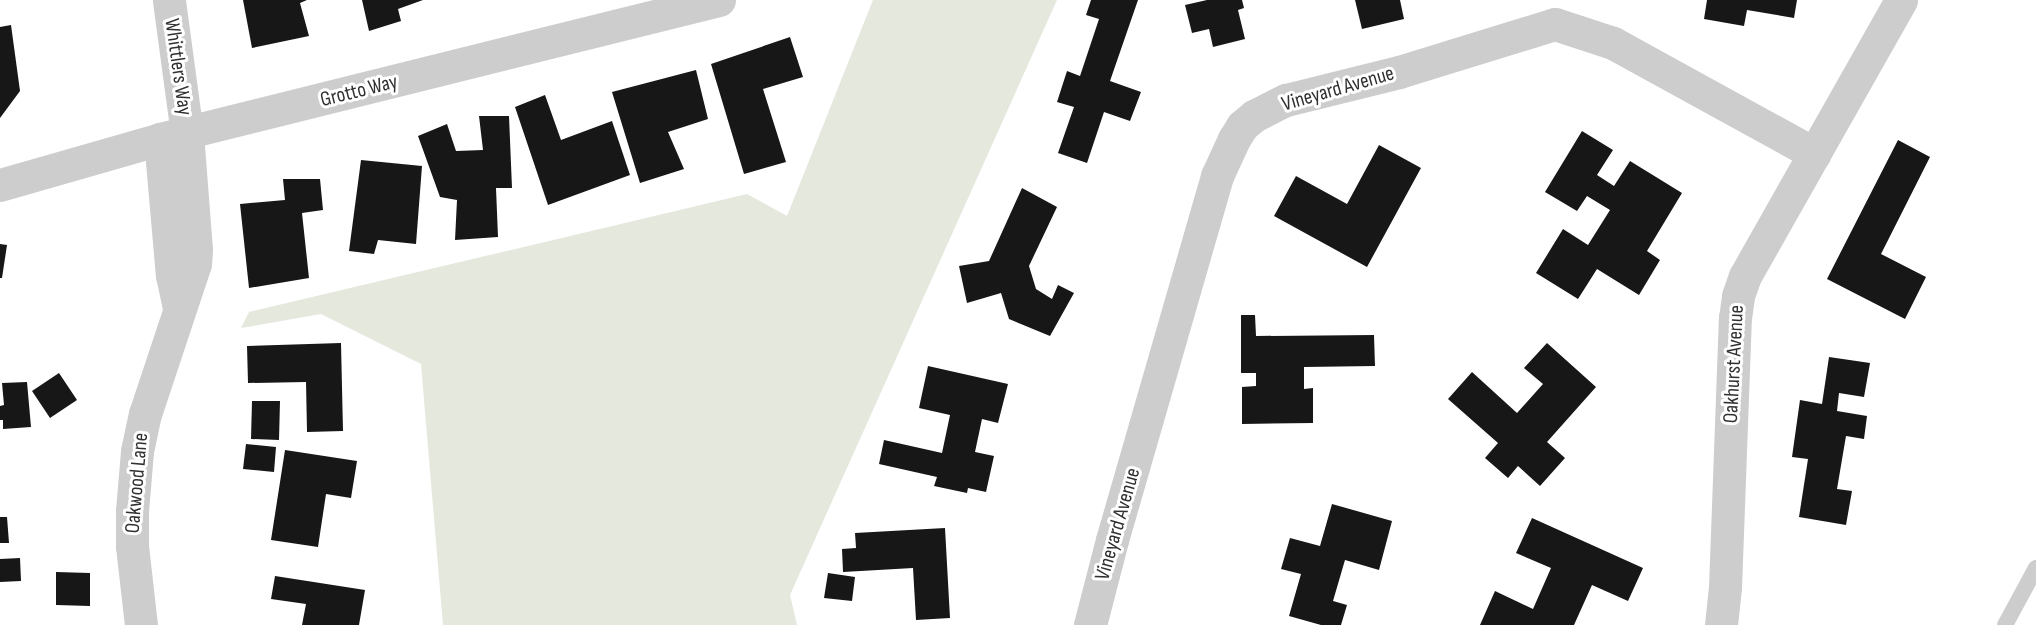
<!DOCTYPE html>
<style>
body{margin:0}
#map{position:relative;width:2036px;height:625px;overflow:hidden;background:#fff;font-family:"Sofia Sans Condensed",sans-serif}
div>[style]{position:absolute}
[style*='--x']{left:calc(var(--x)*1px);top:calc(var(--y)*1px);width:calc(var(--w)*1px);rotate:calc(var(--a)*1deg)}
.green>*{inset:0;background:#e4e8dd}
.building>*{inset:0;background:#171717}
.service>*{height:16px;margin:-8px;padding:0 8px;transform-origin:8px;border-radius:8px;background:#cdcdcd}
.minor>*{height:33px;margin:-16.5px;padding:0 16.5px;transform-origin:16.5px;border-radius:16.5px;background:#cdcdcd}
span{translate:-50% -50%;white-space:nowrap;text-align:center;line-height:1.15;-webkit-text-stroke:6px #fff;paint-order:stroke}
.street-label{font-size:21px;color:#303030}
</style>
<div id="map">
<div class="green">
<div style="clip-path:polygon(873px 0,1057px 0,790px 595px,797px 625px,443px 625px,421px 364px,321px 314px,241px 328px,249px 312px,747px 194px,787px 216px)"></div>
</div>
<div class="building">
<div style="clip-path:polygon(243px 0,307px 0,300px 3px,309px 36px,252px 48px)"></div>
<div style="clip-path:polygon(362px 0,423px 0,398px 9px,401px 21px,369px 31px)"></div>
<div style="clip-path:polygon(1091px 0,1138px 0,1110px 81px,1141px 92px,1130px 121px,1104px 112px,1087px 163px,1058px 153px,1074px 107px,1057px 102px,1067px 71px,1080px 76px,1099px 19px,1086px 15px)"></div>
<div style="clip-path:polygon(1207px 0,1242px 0,1244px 8px,1238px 10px,1245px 39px,1213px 47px,1209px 29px,1192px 33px,1185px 5px)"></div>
<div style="clip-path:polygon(1355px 0,1400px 0,1404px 19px,1362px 29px)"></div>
<div style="clip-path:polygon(1707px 0,1797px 0,1794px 18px,1747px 10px,1744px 26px,1704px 19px)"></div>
<div style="clip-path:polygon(11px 25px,20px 91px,0 118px,0 27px)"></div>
<div style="clip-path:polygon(790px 37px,803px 77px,763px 89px,786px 162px,744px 174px,711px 64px)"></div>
<div style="clip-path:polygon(696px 70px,708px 119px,668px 132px,684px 169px,640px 183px,612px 92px)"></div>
<div style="clip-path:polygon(545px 95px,561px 140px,612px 121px,630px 175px,548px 205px,515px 107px)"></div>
<div style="clip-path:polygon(479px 116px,509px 116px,512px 188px,496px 188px,498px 237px,455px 240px,457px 200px,440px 197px,418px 136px,447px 124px,456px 151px,483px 150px)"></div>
<div style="clip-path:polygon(1582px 131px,1613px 150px,1597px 175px,1614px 186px,1630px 161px,1682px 193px,1647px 251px,1660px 260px,1639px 295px,1597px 269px,1578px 299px,1536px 273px,1563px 229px,1588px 245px,1610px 210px,1587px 196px,1577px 211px,1545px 192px)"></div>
<div style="clip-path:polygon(1898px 140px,1930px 157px,1881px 254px,1926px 277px,1905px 319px,1827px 279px)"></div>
<div style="clip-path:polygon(1379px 145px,1421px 168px,1367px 267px,1274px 216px,1296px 176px,1347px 204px)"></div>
<div style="clip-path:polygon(361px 160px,422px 166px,416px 244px,378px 240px,374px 254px,349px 251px)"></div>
<div style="clip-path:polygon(283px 179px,320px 179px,323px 210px,302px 213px,309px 278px,249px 288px,240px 204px,285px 200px)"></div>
<div style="clip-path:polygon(1022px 188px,1057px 207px,1029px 266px,1036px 289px,1052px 299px,1058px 285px,1074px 293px,1050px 336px,1009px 319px,1001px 293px,967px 303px,959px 266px,989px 261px)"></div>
<div style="clip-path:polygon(0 244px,7px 245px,2px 278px,0 278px)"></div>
<div style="clip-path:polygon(1241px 315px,1255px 315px,1256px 336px,1374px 335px,1375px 366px,1304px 367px,1304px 389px,1313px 388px,1313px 423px,1242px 424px,1242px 387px,1256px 386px,1256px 373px,1241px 373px)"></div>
<div style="clip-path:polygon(341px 343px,343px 431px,307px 432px,306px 382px,248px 383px,247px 346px)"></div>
<div style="clip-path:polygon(1547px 343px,1596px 387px,1547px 442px,1565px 458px,1540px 486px,1518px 466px,1508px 478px,1485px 458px,1498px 443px,1448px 399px,1472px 372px,1517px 413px,1543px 384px,1524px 368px)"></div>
<div style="clip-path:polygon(1829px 357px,1870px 363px,1864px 397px,1839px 393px,1837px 411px,1867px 416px,1864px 439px,1846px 436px,1837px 489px,1852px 491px,1846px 525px,1799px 517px,1808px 459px,1792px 457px,1800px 400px,1822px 404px)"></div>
<div style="clip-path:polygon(928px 366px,1008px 384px,998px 423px,982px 419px,975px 452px,994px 456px,986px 492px,968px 488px,967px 493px,934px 486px,937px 477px,879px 464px,884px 440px,942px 453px,950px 415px,919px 408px)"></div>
<div style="clip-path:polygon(59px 373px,77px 400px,50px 418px,32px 391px)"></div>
<div style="clip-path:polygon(27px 382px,31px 427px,3px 429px,3px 420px,0 420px,0 406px,4px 405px,2px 383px)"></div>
<div style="clip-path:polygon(252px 401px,280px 401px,279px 440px,251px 439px)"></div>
<div style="clip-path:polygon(246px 444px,276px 447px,274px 472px,243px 469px)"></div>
<div style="clip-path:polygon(285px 450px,357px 461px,351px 498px,326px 494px,318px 547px,271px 540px)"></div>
<div style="clip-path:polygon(1332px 504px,1392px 521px,1379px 570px,1345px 560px,1333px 601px,1347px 605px,1341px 625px,1321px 625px,1289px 616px,1301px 574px,1281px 569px,1290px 538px,1320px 546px)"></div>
<div style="clip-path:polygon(0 517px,7px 517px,9px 543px,0 543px)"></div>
<div style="clip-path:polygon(1532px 518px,1643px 568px,1628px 601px,1592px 585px,1574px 625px,1480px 625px,1495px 591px,1533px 609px,1551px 568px,1516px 553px)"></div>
<div style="clip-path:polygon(945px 528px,950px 618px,916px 620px,913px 568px,843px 572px,842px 549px,856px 548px,855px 533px)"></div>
<div style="clip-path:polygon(20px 558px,21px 581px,0 582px,0 559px)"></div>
<div style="clip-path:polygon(56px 572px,90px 573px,90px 606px,56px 605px)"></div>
<div style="clip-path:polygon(828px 573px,855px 577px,852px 601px,824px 598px)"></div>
<div style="clip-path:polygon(275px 576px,365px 590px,359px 625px,302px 625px,306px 604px,271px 599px)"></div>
</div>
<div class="service">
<div style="--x:2005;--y:625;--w:65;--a:-61.5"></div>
</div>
<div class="minor">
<div style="--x:160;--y:139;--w:137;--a:85"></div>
<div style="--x:172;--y:275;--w:34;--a:78"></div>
<div style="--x:0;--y:185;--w:166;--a:-16"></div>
<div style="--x:160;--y:139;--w:576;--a:-13.96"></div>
<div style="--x:141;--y:625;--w:80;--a:-96.5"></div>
<div style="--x:132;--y:546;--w:35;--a:-90"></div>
<div style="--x:132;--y:511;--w:60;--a:-85.2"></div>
<div style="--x:137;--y:451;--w:38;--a:-78"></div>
<div style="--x:145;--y:414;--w:158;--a:-71.6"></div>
<div style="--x:195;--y:264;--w:14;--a:-86"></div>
<div style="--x:196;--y:250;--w:116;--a:-94.4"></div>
<div style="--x:187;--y:134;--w:135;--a:-97.7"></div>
<div style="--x:1090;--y:625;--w:88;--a:-75.5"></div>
<div style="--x:1112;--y:540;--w:379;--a:-73.9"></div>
<div style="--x:1217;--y:176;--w:41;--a:-65.3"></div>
<div style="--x:1234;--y:139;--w:15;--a:-58"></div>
<div style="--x:1242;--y:126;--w:16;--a:-40"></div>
<div style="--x:1254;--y:116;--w:36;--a:-27"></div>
<div style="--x:1286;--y:100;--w:116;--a:-13.9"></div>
<div style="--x:1399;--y:72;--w:163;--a:-17.1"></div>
<div style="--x:1555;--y:24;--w:61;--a:18.1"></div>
<div style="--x:1613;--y:43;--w:230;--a:28.8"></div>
<div style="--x:1721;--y:625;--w:37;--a:-84"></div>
<div style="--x:1725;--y:588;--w:270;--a:-87.9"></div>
<div style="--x:1735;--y:318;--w:22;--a:-82"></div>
<div style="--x:1738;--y:296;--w:21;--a:-71"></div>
<div style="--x:1745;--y:276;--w:317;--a:-60.5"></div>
</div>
<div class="street-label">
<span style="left:178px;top:67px;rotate:82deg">Whittlers Way</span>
<span style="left:1338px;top:89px;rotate:-16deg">Vineyard Avenue</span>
<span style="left:359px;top:91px;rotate:-14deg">Grotto Way</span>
<span style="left:1734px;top:364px;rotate:-87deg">Oakhurst Avenue</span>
<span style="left:137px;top:483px;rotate:-85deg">Oakwood Lane</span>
<span style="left:1118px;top:524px;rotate:-74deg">Vineyard Avenue</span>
</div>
</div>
